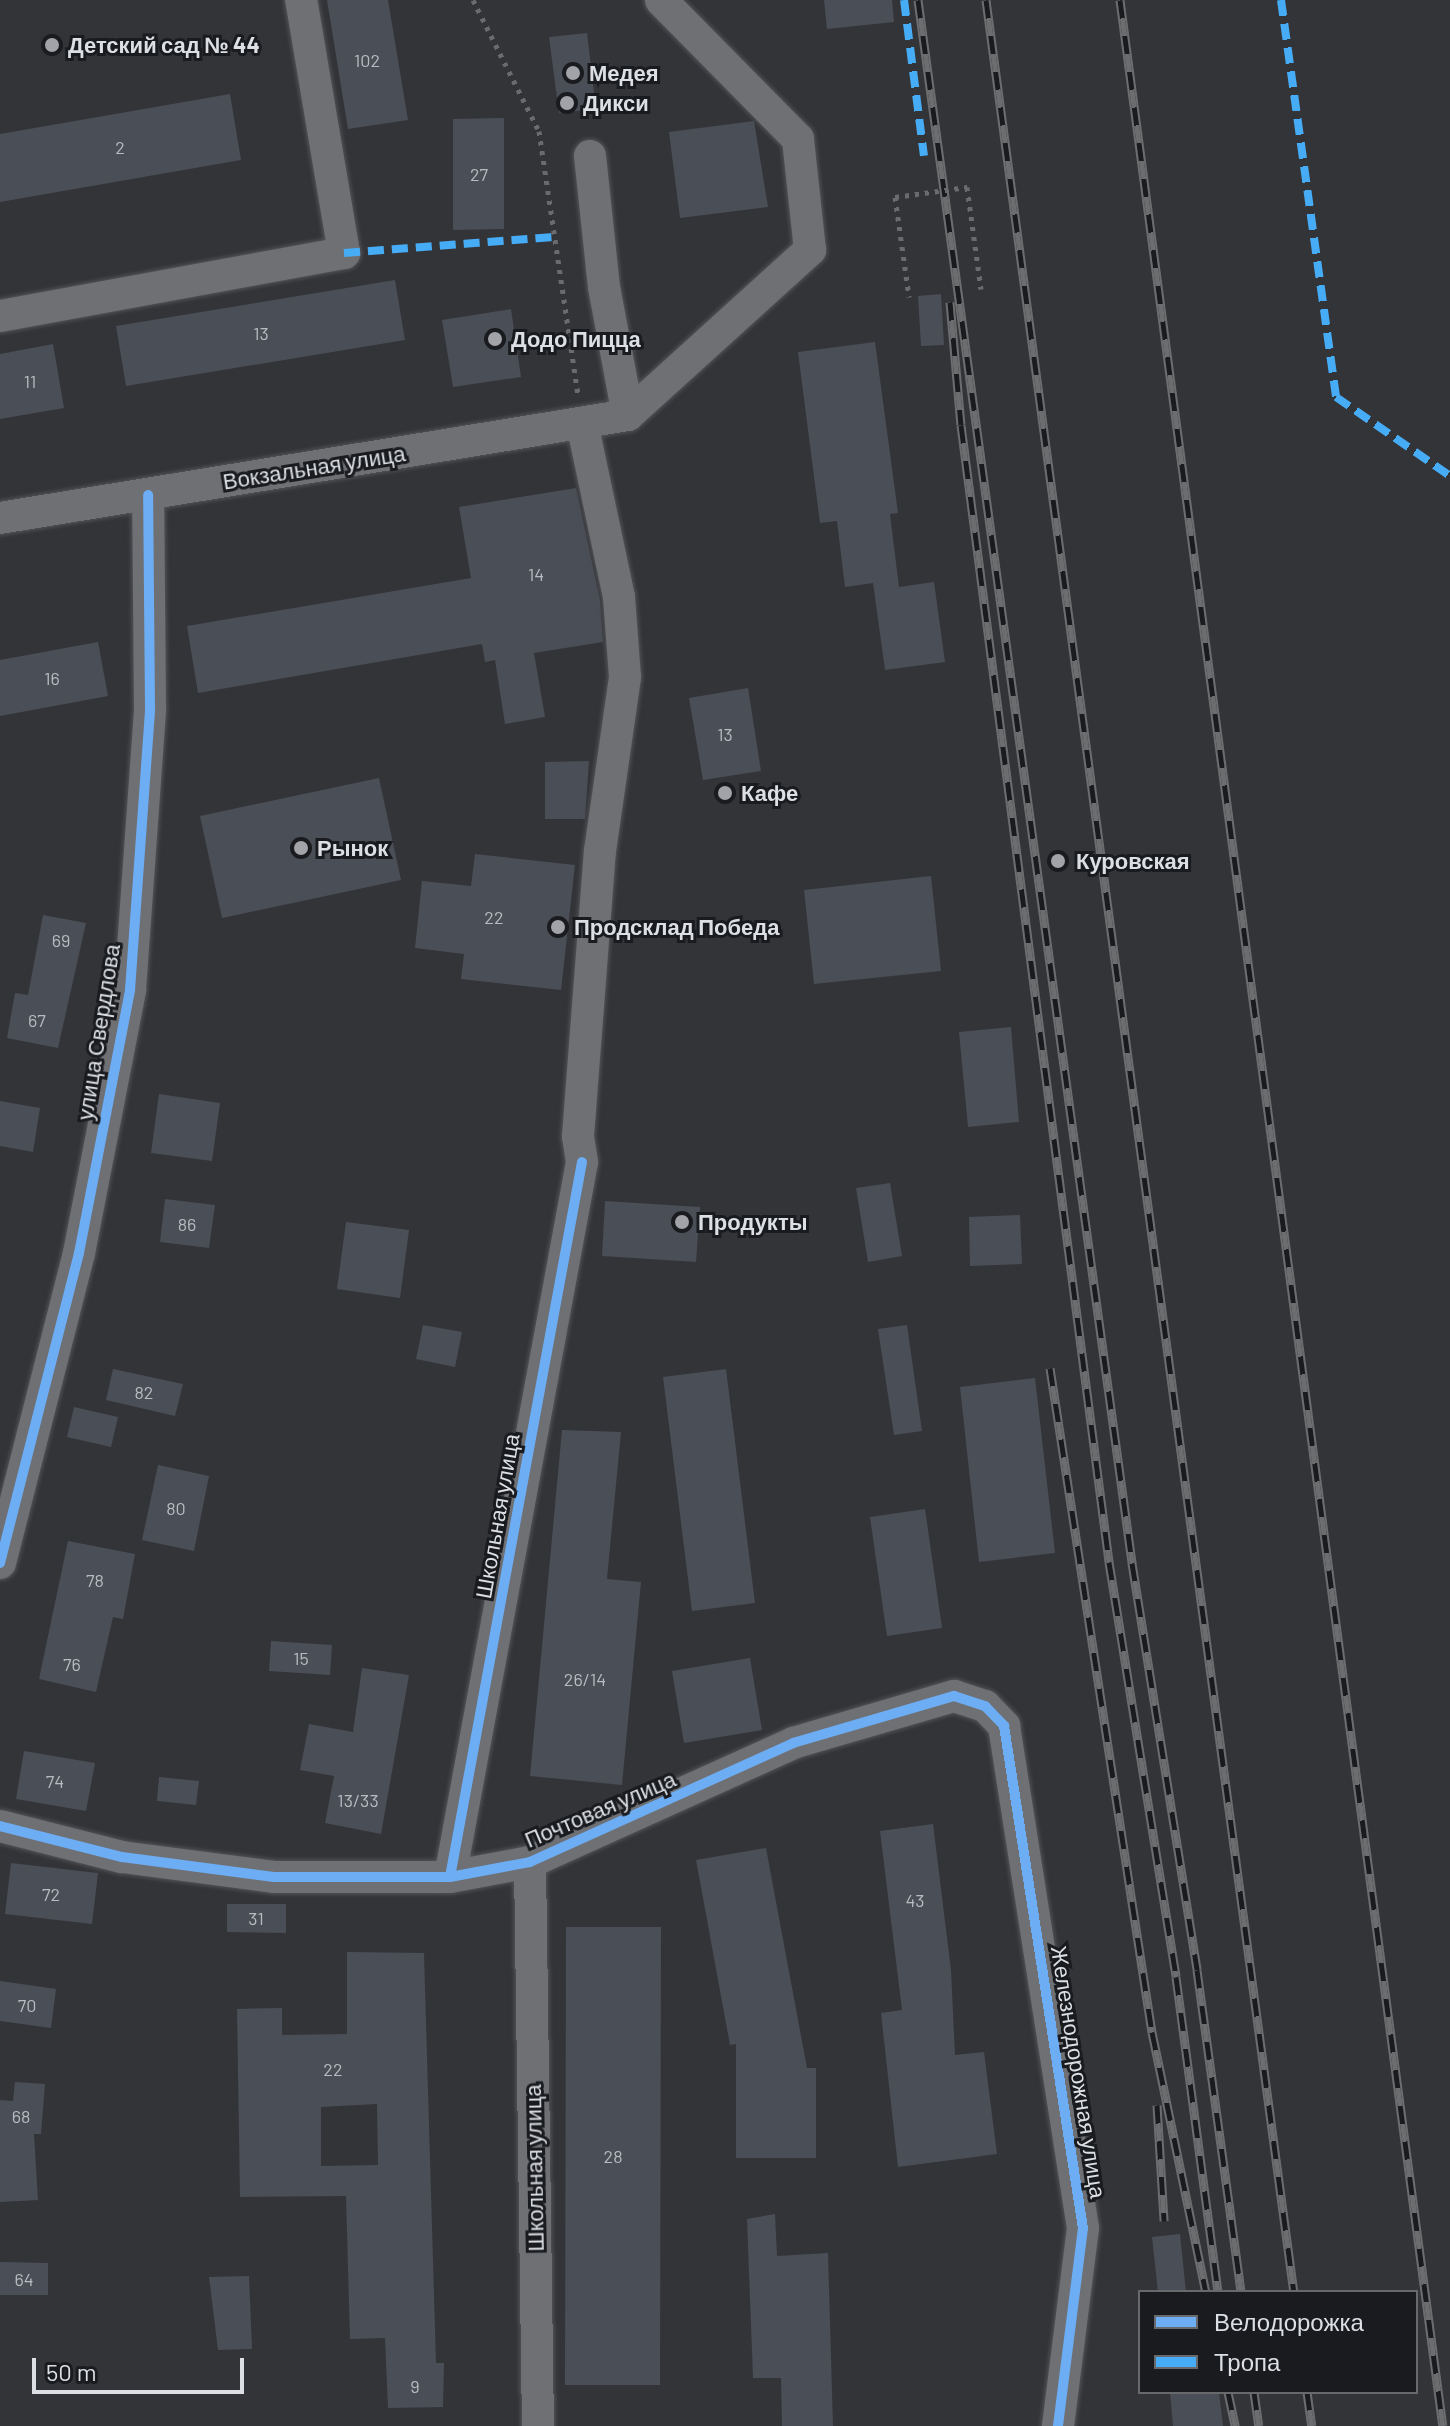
<!DOCTYPE html>
<meta charset="utf-8">
<style>
body{margin:0}
#map{position:relative;width:1450px;height:2426px;overflow:hidden;background:#333438;font-family:Barlow,sans-serif}
div>[style]{position:absolute}
[style*='--x']{left:calc(var(--x)*1px);top:calc(var(--y)*1px);width:calc(var(--w)*1px);rotate:calc(var(--a)*1deg)}
.building>*{inset:0;background:#4a4e57}
.path>*{height:5px;margin-top:-2.5px;transform-origin:0;background:repeating-linear-gradient(90deg,#6a6b6f 0 4px,transparent 0 10px)}
.roads{filter:drop-shadow(0 0 2px #525357) drop-shadow(0 0 2px #525357)}
.minor>*{height:32px;margin:-16px;padding:0 16px;transform-origin:16px;border-radius:16px;background:#6e7074}
.rail>*{height:9px;margin-top:-4.5px;transform-origin:0;background:repeating-linear-gradient(90deg,#191b1e 0 18px,#6c6d6f 0 36px);box-sizing:border-box;border-block:2px solid #6c6d6f}
.path-bridge>*{height:5px;margin-top:-2.5px;transform-origin:0;background:repeating-linear-gradient(90deg,#6a6b6f 0 4px,transparent 0 10px)}
.quiet>*{height:8px;margin-top:-4px;transform-origin:0;background:repeating-linear-gradient(90deg,#46acf6 0 16px,transparent 0 24px)}
.cycleway>*{height:10px;margin:-5px;padding:0 5px;transform-origin:5px;border-radius:5px;background:#6dadf4}
.dots>*{width:22px;height:22px;translate:-50% -50%;box-sizing:border-box;border:4px solid #191b1e;border-radius:50%}
span{translate:-50% -50%;white-space:nowrap;text-align:center;line-height:1.15;-webkit-text-stroke:6px #191b1e;paint-order:stroke}
.number-label{font-size:18px;color:#b8bbc1}
.number-label span{-webkit-text-stroke-width:0}
.poi-label{font-size:22px;color:#dcdfe4;font-weight:700}
.left{translate:0 -50%;text-align:left}
.street-label{font-size:22px;color:#dcdfe4}
.legend{position:absolute;left:1138px;top:2290px;width:280px;height:104px;box-sizing:border-box;background:#191b1e;border:2px solid #67696d;margin:0;padding:10px 14px;list-style:none;font-size:24px;color:#dcdfe4}
.legend li{display:flex;align-items:center;gap:16px;height:40px}
.legend b{width:40px;border:2px solid #67696d}
.scale{position:absolute;left:32px;top:2358px;width:212px;height:36px;box-sizing:border-box;border:4px solid #dcdfe4;border-top:0;padding-left:10px;font-size:24px;line-height:28px;white-space:nowrap;color:#dcdfe4;-webkit-text-stroke:6px #191b1e;paint-order:stroke}
</style>
<div id="map">
<div class="building">
<div style="clip-path:polygon(327px 0,388px 0,408px 120px,348px 129px)"></div>
<div style="clip-path:polygon(824px 0,892px 0,894px 22px,827px 29px)"></div>
<div style="clip-path:polygon(587px 33px,596px 109px,559px 113px,549px 37px)"></div>
<div style="clip-path:polygon(230px 94px,241px 160px,0 202px,0 134px)"></div>
<div style="clip-path:polygon(504px 118px,504px 229px,453px 230px,453px 119px)"></div>
<div style="clip-path:polygon(754px 121px,768px 207px,680px 218px,669px 132px)"></div>
<div style="clip-path:polygon(395px 280px,405px 340px,126px 386px,116px 326px)"></div>
<div style="clip-path:polygon(941px 294px,944px 345px,921px 346px,918px 296px)"></div>
<div style="clip-path:polygon(511px 309px,521px 377px,453px 387px,442px 320px)"></div>
<div style="clip-path:polygon(875px 342px,898px 513px,890px 514px,899px 587px,934px 582px,945px 662px,885px 670px,873px 583px,845px 587px,837px 521px,820px 523px,798px 352px)"></div>
<div style="clip-path:polygon(53px 344px,64px 408px,0 419px,0 354px)"></div>
<div style="clip-path:polygon(576px 488px,600px 600px,603px 642px,534px 653px,545px 717px,505px 724px,495px 660px,485px 662px,482px 644px,198px 693px,187px 626px,471px 578px,459px 507px)"></div>
<div style="clip-path:polygon(98px 642px,108px 696px,0 716px,0 660px)"></div>
<div style="clip-path:polygon(748px 688px,761px 771px,703px 780px,689px 698px)"></div>
<div style="clip-path:polygon(589px 761px,585px 819px,545px 819px,545px 762px)"></div>
<div style="clip-path:polygon(379px 778px,401px 880px,222px 918px,200px 816px)"></div>
<div style="clip-path:polygon(475px 854px,575px 865px,561px 990px,461px 979px,464px 954px,415px 948px,422px 881px,471px 886px)"></div>
<div style="clip-path:polygon(931px 876px,941px 971px,814px 984px,804px 890px)"></div>
<div style="clip-path:polygon(43px 915px,86px 923px,58px 1048px,7px 1038px,15px 993px,28px 995px)"></div>
<div style="clip-path:polygon(1011px 1027px,1019px 1122px,968px 1127px,959px 1032px)"></div>
<div style="clip-path:polygon(159px 1094px,220px 1103px,212px 1161px,151px 1153px)"></div>
<div style="clip-path:polygon(0 1101px,40px 1108px,33px 1152px,0 1146px)"></div>
<div style="clip-path:polygon(890px 1183px,902px 1256px,868px 1262px,856px 1188px)"></div>
<div style="clip-path:polygon(165px 1199px,215px 1205px,209px 1248px,160px 1242px)"></div>
<div style="clip-path:polygon(605px 1201px,700px 1207px,696px 1262px,602px 1256px)"></div>
<div style="clip-path:polygon(1020px 1215px,1022px 1264px,970px 1266px,969px 1217px)"></div>
<div style="clip-path:polygon(346px 1222px,409px 1230px,400px 1298px,337px 1289px)"></div>
<div style="clip-path:polygon(423px 1325px,462px 1332px,455px 1367px,416px 1359px)"></div>
<div style="clip-path:polygon(907px 1325px,922px 1431px,894px 1435px,878px 1329px)"></div>
<div style="clip-path:polygon(113px 1369px,183px 1384px,175px 1416px,106px 1400px)"></div>
<div style="clip-path:polygon(726px 1369px,755px 1603px,692px 1611px,663px 1377px)"></div>
<div style="clip-path:polygon(1035px 1378px,1055px 1553px,979px 1562px,960px 1387px)"></div>
<div style="clip-path:polygon(74px 1407px,118px 1417px,111px 1447px,67px 1437px)"></div>
<div style="clip-path:polygon(562px 1430px,621px 1432px,607px 1579px,641px 1582px,622px 1785px,530px 1776px)"></div>
<div style="clip-path:polygon(158px 1465px,209px 1476px,194px 1551px,142px 1540px)"></div>
<div style="clip-path:polygon(925px 1509px,942px 1628px,887px 1636px,870px 1517px)"></div>
<div style="clip-path:polygon(68px 1541px,135px 1554px,123px 1619px,113px 1617px,96px 1692px,39px 1679px)"></div>
<div style="clip-path:polygon(271px 1641px,332px 1645px,330px 1675px,269px 1671px)"></div>
<div style="clip-path:polygon(750px 1658px,762px 1730px,684px 1743px,672px 1671px)"></div>
<div style="clip-path:polygon(362px 1668px,409px 1675px,381px 1834px,325px 1823px,334px 1776px,300px 1770px,309px 1724px,353px 1732px)"></div>
<div style="clip-path:polygon(24px 1751px,95px 1763px,86px 1811px,16px 1799px)"></div>
<div style="clip-path:polygon(159px 1777px,199px 1781px,196px 1805px,157px 1801px)"></div>
<div style="clip-path:polygon(933px 1824px,951px 1970px,955px 2055px,984px 2052px,997px 2154px,898px 2167px,881px 2013px,902px 2010px,880px 1831px)"></div>
<div style="clip-path:polygon(766px 1848px,807px 2068px,816px 2068px,816px 2158px,736px 2158px,736px 2044px,730px 2045px,696px 1860px)"></div>
<div style="clip-path:polygon(11px 1863px,98px 1873px,92px 1924px,5px 1914px)"></div>
<div style="clip-path:polygon(227px 1904px,286px 1904px,286px 1933px,227px 1932px)"></div>
<div style="clip-path:polygon(566px 1927px,661px 1927px,660px 2385px,565px 2385px)"></div>
<div style="clip-path:polygon(evenodd,347px 1952px,424px 1953px,436px 2363px,444px 2363px,443px 2407px,388px 2408px,385px 2338px,350px 2339px,346px 2196px,240px 2197px,237px 2009px,282px 2008px,282px 2035px,347px 2034px,347px 1952px,377px 2104px,378px 2165px,321px 2166px,321px 2107px,377px 2104px)"></div>
<div style="clip-path:polygon(0 1981px,56px 1989px,51px 2028px,0 2021px)"></div>
<div style="clip-path:polygon(15px 2082px,45px 2084px,41px 2134px,34px 2134px,38px 2200px,0 2202px,0 2100px,13px 2101px)"></div>
<div style="clip-path:polygon(775px 2214px,777px 2256px,828px 2253px,833px 2426px,782px 2426px,781px 2378px,753px 2378px,747px 2219px)"></div>
<div style="clip-path:polygon(1180px 2234px,1186px 2292px,1158px 2292px,1152px 2237px)"></div>
<div style="clip-path:polygon(0 2262px,48px 2263px,48px 2295px,0 2295px)"></div>
<div style="clip-path:polygon(249px 2276px,252px 2349px,218px 2350px,209px 2277px)"></div>
<div style="clip-path:polygon(1170px 2392px,1219px 2392px,1223px 2426px,1173px 2426px)"></div>
</div>
<div class="path">
<div style="--x:473;--y:0;--w:147;--a:63.3"></div>
<div style="--x:539;--y:131;--w:267;--a:81.6"></div>
<div style="--x:967;--y:187;--w:103;--a:82.2"></div>
<div style="--x:895;--y:197;--w:101;--a:82"></div>
</div>
<div class="roads">
<div class="minor">
<div style="--x:590;--y:156;--w:132;--a:83.9"></div>
<div style="--x:604;--y:287;--w:130;--a:79.4"></div>
<div style="--x:0;--y:316;--w:350;--a:-10.4"></div>
<div style="--x:344;--y:253;--w:257;--a:-99.6"></div>
<div style="--x:628;--y:415;--w:246;--a:-42.2"></div>
<div style="--x:810;--y:250;--w:112;--a:-96.2"></div>
<div style="--x:798;--y:139;--w:195;--a:-134.6"></div>
<div style="--x:0;--y:518;--w:636;--a:-9.31"></div>
<div style="--x:0;--y:1563;--w:320;--a:-75.7"></div>
<div style="--x:79;--y:1253;--w:268;--a:-79"></div>
<div style="--x:130;--y:990;--w:282;--a:-85.9"></div>
<div style="--x:150;--y:709;--w:214;--a:-90.5"></div>
<div style="--x:0;--y:1826;--w:126;--a:14.3"></div>
<div style="--x:122;--y:1857;--w:153;--a:7.5"></div>
<div style="--x:274;--y:1877;--w:176;--a:0"></div>
<div style="--x:450;--y:1877;--w:81;--a:-10.6"></div>
<div style="--x:530;--y:1862;--w:289;--a:-24.3"></div>
<div style="--x:793;--y:1743;--w:168;--a:-16.3"></div>
<div style="--x:954;--y:1696;--w:33;--a:18"></div>
<div style="--x:985;--y:1706;--w:28;--a:46"></div>
<div style="--x:1004;--y:1726;--w:508;--a:81.06"></div>
<div style="--x:1083;--y:2228;--w:200;--a:97.2"></div>
<div style="--x:530;--y:1862;--w:564;--a:89.19"></div>
<div style="--x:450;--y:1877;--w:727;--a:-79.54"></div>
<div style="--x:582;--y:1162;--w:26;--a:-99"></div>
<div style="--x:578;--y:1136;--w:286;--a:-85.6"></div>
<div style="--x:600;--y:851;--w:176;--a:-81.8"></div>
<div style="--x:625;--y:677;--w:80;--a:-94.3"></div>
<div style="--x:619;--y:597;--w:178;--a:-102"></div>
</div>
</div>
<div class="rail">
<div style="--x:918;--y:0;--w:1578;--a:82.2"></div>
<div style="--x:1132;--y:1563;--w:412;--a:80.9"></div>
<div style="--x:1197;--y:1970;--w:325;--a:82.2"></div>
<div style="--x:986;--y:0;--w:2313;--a:82.35"></div>
<div style="--x:1120;--y:0;--w:2447;--a:82.42"></div>
<div style="--x:950;--y:302;--w:123;--a:84.9"></div>
<div style="--x:961;--y:425;--w:1147;--a:82.58"></div>
<div style="--x:1109;--y:1562;--w:420;--a:80.8"></div>
<div style="--x:1176;--y:1977;--w:318;--a:82.4"></div>
<div style="--x:1050;--y:1368;--w:672;--a:81.27"></div>
<div style="--x:1152;--y:2032;--w:266;--a:78.3"></div>
<div style="--x:1157;--y:2105;--w:116;--a:86.5"></div>
<div style="--x:1228;--y:2392;--w:35;--a:78"></div>
<div style="--x:1254;--y:2392;--w:34;--a:82"></div>
<div style="--x:1307;--y:2392;--w:34;--a:82"></div>
</div>
<div class="path-bridge">
<div style="--x:895;--y:197;--w:73;--a:-7.9"></div>
</div>
<div class="quiet">
<div style="--x:904;--y:0;--w:157;--a:82.7"></div>
<div style="--x:1281;--y:0;--w:401;--a:82.1"></div>
<div style="--x:1336;--y:397;--w:139;--a:34.7"></div>
<div style="--x:344;--y:253;--w:210;--a:-4.4"></div>
</div>
<div class="cycleway">
<div style="--x:0;--y:1563;--w:320;--a:-75.7"></div>
<div style="--x:79;--y:1253;--w:268;--a:-79"></div>
<div style="--x:130;--y:990;--w:282;--a:-85.9"></div>
<div style="--x:150;--y:709;--w:214;--a:-90.5"></div>
<div style="--x:0;--y:1826;--w:126;--a:14.3"></div>
<div style="--x:122;--y:1857;--w:153;--a:7.5"></div>
<div style="--x:274;--y:1877;--w:176;--a:0"></div>
<div style="--x:450;--y:1877;--w:81;--a:-10.6"></div>
<div style="--x:530;--y:1862;--w:289;--a:-24.3"></div>
<div style="--x:793;--y:1743;--w:168;--a:-16.3"></div>
<div style="--x:954;--y:1696;--w:33;--a:18"></div>
<div style="--x:985;--y:1706;--w:28;--a:46"></div>
<div style="--x:1004;--y:1726;--w:508;--a:81.06"></div>
<div style="--x:1083;--y:2228;--w:200;--a:97.2"></div>
<div style="--x:450;--y:1877;--w:727;--a:-79.54"></div>
</div>
<div class="dots">
<div style="left:52px;top:45px;background:#a1a3a8"></div>
<div style="left:573px;top:73px;background:#a1a3a8"></div>
<div style="left:567px;top:103px;background:#a1a3a8"></div>
<div style="left:495px;top:339px;background:#a1a3a8"></div>
<div style="left:725px;top:793px;background:#a1a3a8"></div>
<div style="left:301px;top:848px;background:#a1a3a8"></div>
<div style="left:1058px;top:861px;background:#a1a3a8"></div>
<div style="left:558px;top:927px;background:#a1a3a8"></div>
<div style="left:682px;top:1222px;background:#a1a3a8"></div>
</div>
<div class="number-label">
<span style="left:367px;top:60px">102</span>
<span style="left:120px;top:147px">2</span>
<span style="left:479px;top:174px">27</span>
<span style="left:261px;top:333px">13</span>
<span style="left:30px;top:381px">11</span>
<span style="left:536px;top:574px">14</span>
<span style="left:52px;top:678px">16</span>
<span style="left:725px;top:734px">13</span>
<span style="left:494px;top:917px">22</span>
<span style="left:61px;top:940px">69</span>
<span style="left:37px;top:1020px">67</span>
<span style="left:187px;top:1224px">86</span>
<span style="left:144px;top:1392px">82</span>
<span style="left:176px;top:1508px">80</span>
<span style="left:95px;top:1580px">78</span>
<span style="left:301px;top:1658px">15</span>
<span style="left:72px;top:1664px">76</span>
<span style="left:585px;top:1679px">26/14</span>
<span style="left:55px;top:1781px">74</span>
<span style="left:358px;top:1800px">13/33</span>
<span style="left:51px;top:1894px">72</span>
<span style="left:915px;top:1900px">43</span>
<span style="left:256px;top:1918px">31</span>
<span style="left:27px;top:2005px">70</span>
<span style="left:333px;top:2069px">22</span>
<span style="left:21px;top:2116px">68</span>
<span style="left:613px;top:2156px">28</span>
<span style="left:24px;top:2279px">64</span>
<span style="left:415px;top:2386px">9</span>
</div>
<div class="poi-label">
<span class="left" style="left:68px;top:45px">Детский сад № 44</span>
<span class="left" style="left:589px;top:73px">Медея</span>
<span class="left" style="left:583px;top:103px">Дикси</span>
<span class="left" style="left:511px;top:339px">Додо Пицца</span>
<span class="left" style="left:741px;top:793px">Кафе</span>
<span class="left" style="left:317px;top:848px">Рынок</span>
<span class="left" style="left:1076px;top:861px">Куровская</span>
<span class="left" style="left:574px;top:927px">Продсклад Победа</span>
<span class="left" style="left:698px;top:1222px">Продукты</span>
</div>
<div class="street-label">
<span style="left:314px;top:467px;rotate:-9deg">Вокзальная улица</span>
<span style="left:98px;top:1032px;rotate:-81deg">улица Свердлова</span>
<span style="left:497px;top:1516px;rotate:-80deg">Школьная улица</span>
<span style="left:600px;top:1809px;rotate:-23deg">Почтовая улица</span>
<span style="left:1079px;top:2072px;rotate:81deg">Железнодорожная улица</span>
<span style="left:534px;top:2168px;rotate:-91deg">Школьная улица</span>
</div>
<ul class="legend">
<li><b style="height:10px;background:#6dadf4"></b>Велодорожка</li>
<li><b style="height:10px;background:#46acf6"></b>Тропа</li>
</ul>
<div class="scale">50 m</div>
</div>
